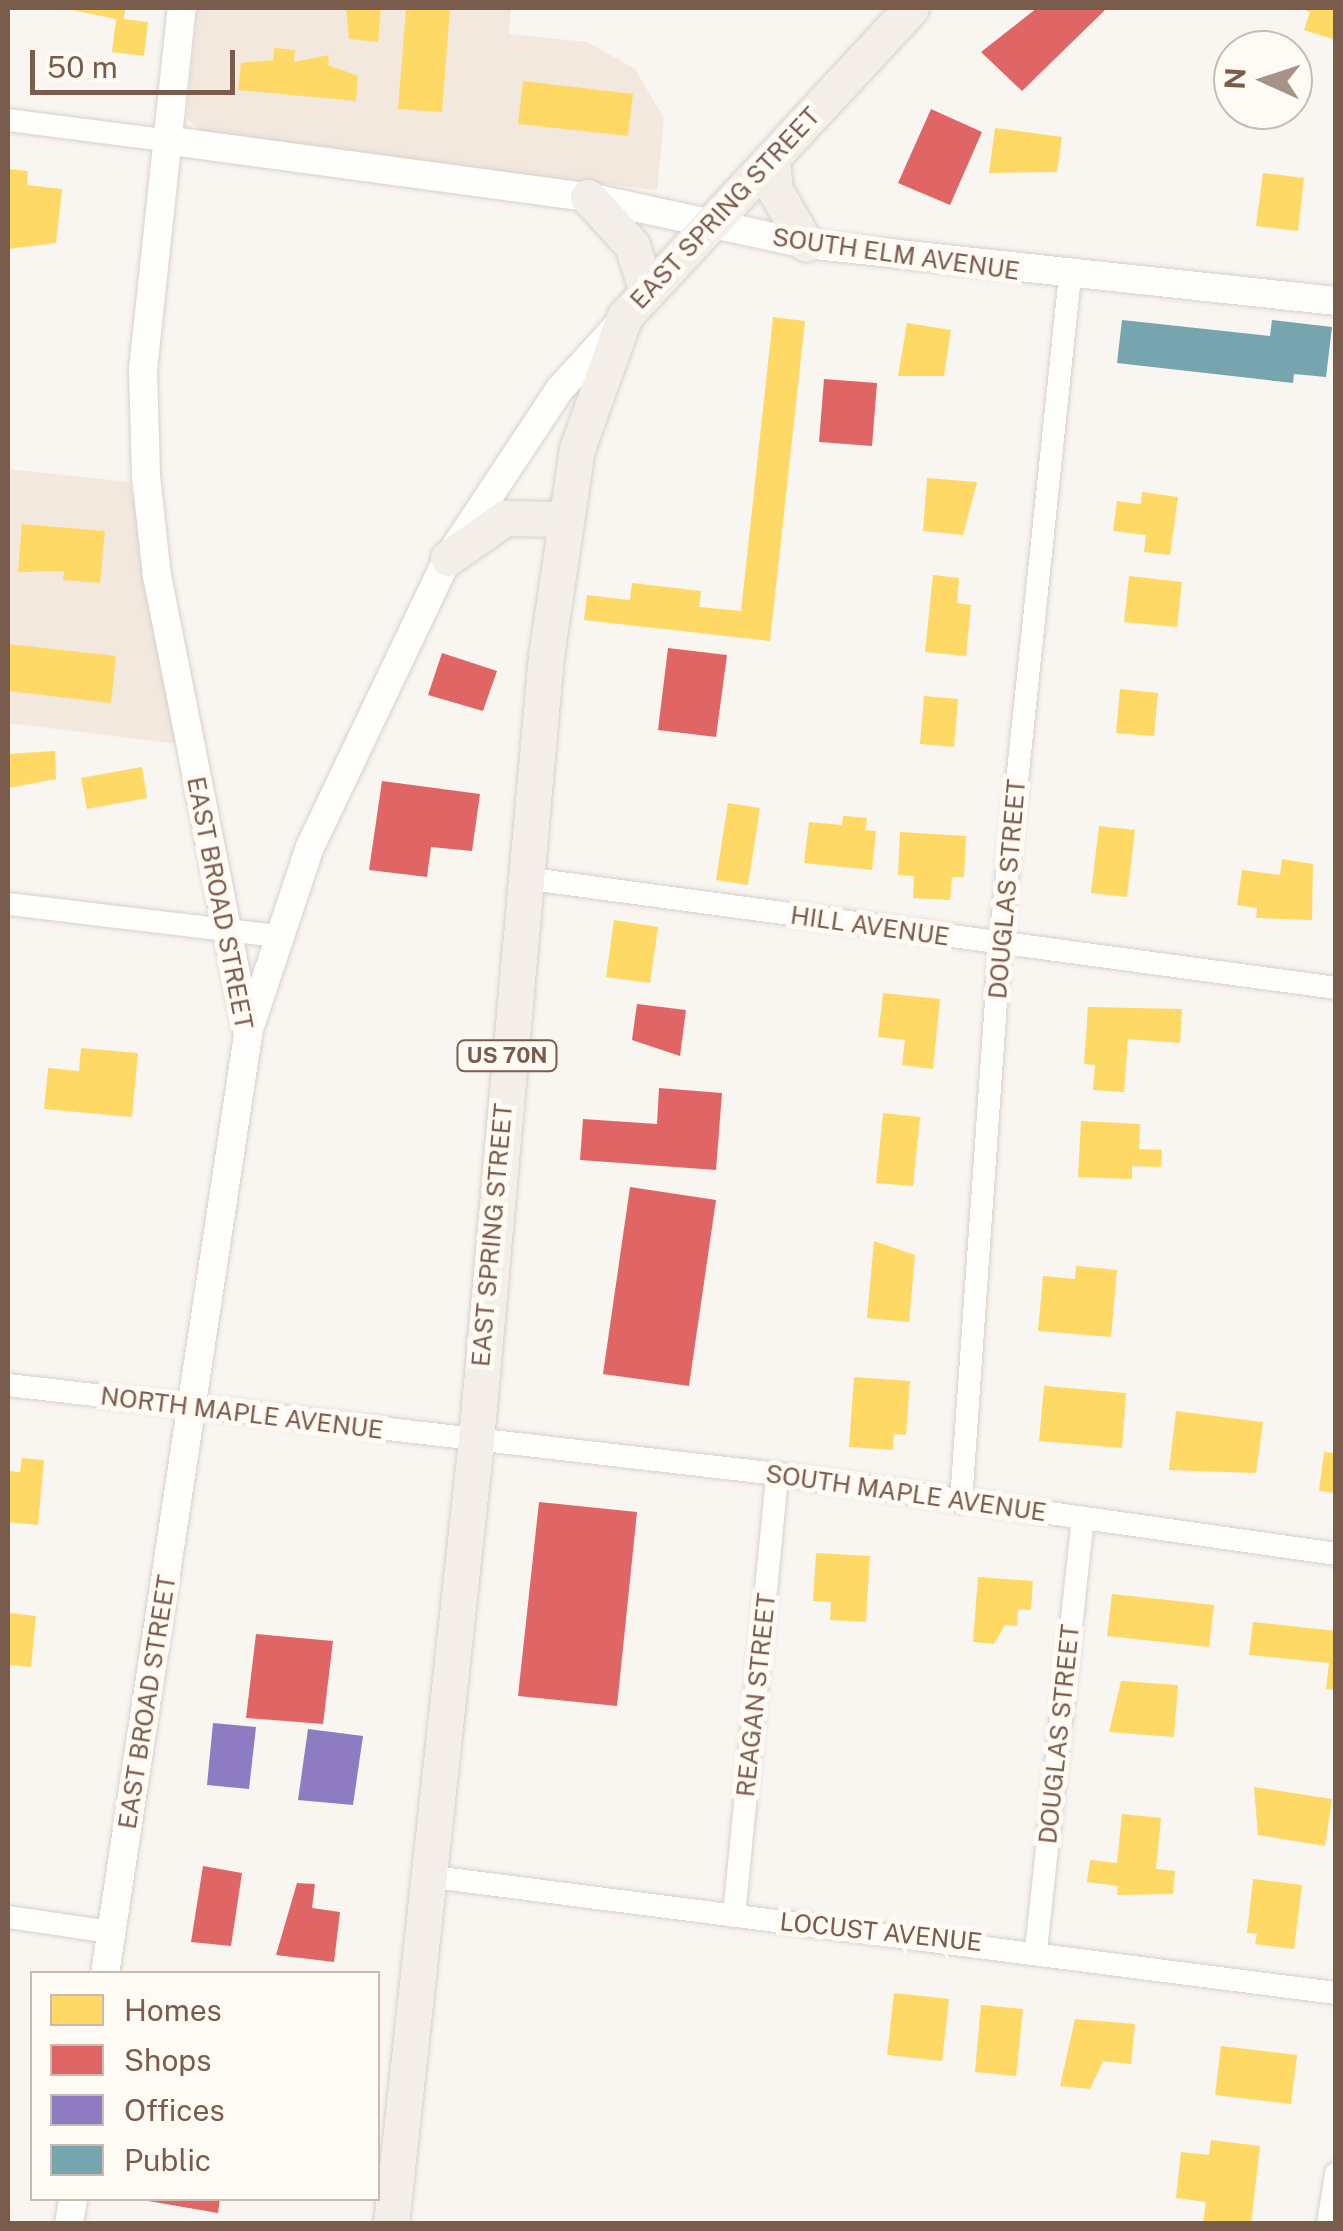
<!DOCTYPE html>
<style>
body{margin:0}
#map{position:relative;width:1343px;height:2231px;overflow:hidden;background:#f9f5f0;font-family:"Public Sans",sans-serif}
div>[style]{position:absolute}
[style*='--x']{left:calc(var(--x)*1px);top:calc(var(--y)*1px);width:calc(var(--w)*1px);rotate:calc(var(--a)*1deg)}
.residential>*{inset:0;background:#f2e8de}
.homes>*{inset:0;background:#ffd966}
.shops>*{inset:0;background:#e06666}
.offices>*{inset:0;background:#8e7cc3}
.public>*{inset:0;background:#76a5af}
.roads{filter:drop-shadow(0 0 2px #d7d1cb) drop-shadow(0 0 2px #d7d1cb)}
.minor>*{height:22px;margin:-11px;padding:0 11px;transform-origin:11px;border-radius:11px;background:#fefefd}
.tertiary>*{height:28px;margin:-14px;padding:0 14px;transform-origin:14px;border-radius:14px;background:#fefefd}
.primary>*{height:35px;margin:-17.5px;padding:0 17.5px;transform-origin:17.5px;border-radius:17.5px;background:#f3eee8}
span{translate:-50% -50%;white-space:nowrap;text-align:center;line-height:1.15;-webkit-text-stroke:10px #fffaf3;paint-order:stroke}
.shield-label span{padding:2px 8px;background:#fffaf3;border:2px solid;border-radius:8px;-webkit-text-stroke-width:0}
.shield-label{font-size:22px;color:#7a5c4d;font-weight:700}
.street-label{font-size:25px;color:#7a5c4d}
.frame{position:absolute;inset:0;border:10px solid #7a5c4d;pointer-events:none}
.legend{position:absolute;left:30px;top:1971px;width:350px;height:230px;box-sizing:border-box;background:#fffaf3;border:2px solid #cabbb1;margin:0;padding:12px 18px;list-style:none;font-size:30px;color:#7a5c4d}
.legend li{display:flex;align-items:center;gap:20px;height:50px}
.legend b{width:50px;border:2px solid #cabbb1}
.north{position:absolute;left:1213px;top:30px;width:100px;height:100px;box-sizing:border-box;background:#fffaf3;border:2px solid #cabbb1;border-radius:50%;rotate:273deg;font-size:28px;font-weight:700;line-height:40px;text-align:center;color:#7a5c4d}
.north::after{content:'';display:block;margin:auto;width:35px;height:45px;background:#a69286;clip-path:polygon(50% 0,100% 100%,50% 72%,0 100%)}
.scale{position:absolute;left:30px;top:50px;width:205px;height:45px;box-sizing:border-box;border:5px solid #7a5c4d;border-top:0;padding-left:12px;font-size:30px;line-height:35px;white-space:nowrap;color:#7a5c4d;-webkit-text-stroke:8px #fffaf3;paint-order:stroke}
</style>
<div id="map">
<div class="residential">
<div style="clip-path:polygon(197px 8px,511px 8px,509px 34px,587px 42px,635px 69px,664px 118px,657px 190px,210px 138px,187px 119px)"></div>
<div style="clip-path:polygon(8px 469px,130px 482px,178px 744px,8px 723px)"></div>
</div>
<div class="homes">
<div style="clip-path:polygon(62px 8px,125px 8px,124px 19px,148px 22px,144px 56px,112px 52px,116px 19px)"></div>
<div style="clip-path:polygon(346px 8px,381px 8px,378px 42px,349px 39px)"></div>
<div style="clip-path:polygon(406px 8px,450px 8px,442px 112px,398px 109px)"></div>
<div style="clip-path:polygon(1299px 8px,1336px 8px,1336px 40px,1304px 30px,1310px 12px)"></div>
<div style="clip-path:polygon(274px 48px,295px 50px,294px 62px,329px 55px,328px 65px,358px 76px,356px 101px,238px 90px,241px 63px,273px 60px)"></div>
<div style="clip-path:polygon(523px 81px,633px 94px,628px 136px,518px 124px)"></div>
<div style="clip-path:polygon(995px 128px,1062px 137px,1057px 172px,989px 173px)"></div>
<div style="clip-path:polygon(8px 169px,28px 171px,27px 185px,62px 189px,56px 243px,8px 249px)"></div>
<div style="clip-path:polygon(1263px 173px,1304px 178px,1298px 231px,1256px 226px)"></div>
<div style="clip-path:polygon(773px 317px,805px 321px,770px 641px,584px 620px,587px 595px,630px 600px,632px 583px,701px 591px,699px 607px,741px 611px)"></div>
<div style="clip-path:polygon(907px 323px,951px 330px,944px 376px,898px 376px)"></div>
<div style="clip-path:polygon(927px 478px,977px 482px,963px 535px,923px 531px)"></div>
<div style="clip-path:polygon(1142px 492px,1178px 497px,1170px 555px,1144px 552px,1146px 535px,1113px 531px,1117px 501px,1141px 504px)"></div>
<div style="clip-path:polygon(22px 524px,105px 531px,100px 583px,63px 580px,64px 571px,18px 572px)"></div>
<div style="clip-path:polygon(933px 575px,959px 578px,957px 603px,971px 605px,966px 656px,925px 652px)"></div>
<div style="clip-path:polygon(1129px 576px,1182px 582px,1177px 627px,1124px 622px)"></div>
<div style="clip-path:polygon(8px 644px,116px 656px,111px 703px,8px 691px)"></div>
<div style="clip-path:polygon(1120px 689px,1158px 693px,1154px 736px,1116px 733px)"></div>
<div style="clip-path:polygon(924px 696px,958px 699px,954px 747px,920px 744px)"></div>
<div style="clip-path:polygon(55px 751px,56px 779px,8px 788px,8px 754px)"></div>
<div style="clip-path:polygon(142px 767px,147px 798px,87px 809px,81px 778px)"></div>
<div style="clip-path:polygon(728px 803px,760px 808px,748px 885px,716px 880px)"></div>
<div style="clip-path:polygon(843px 816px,867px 818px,865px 830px,876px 831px,872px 870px,804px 863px,809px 822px,842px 825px)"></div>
<div style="clip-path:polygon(1099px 826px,1135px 830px,1127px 897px,1091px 893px)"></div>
<div style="clip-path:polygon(900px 832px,966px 836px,964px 877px,952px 877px,950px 900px,913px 898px,914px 876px,898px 875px)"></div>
<div style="clip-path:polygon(1282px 859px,1313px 864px,1312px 920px,1256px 918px,1257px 908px,1237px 905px,1242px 870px,1280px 875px)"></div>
<div style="clip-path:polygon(614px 920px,658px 927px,650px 983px,606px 977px)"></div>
<div style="clip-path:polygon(883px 993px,940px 999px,933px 1069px,902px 1065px,905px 1040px,878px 1037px)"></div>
<div style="clip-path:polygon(1088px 1007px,1182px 1009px,1180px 1043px,1128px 1039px,1124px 1092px,1093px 1090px,1095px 1065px,1084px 1064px)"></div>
<div style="clip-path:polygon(81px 1048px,138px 1053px,132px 1117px,44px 1109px,48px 1068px,79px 1071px)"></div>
<div style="clip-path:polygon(883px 1113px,920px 1117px,913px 1186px,876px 1183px)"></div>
<div style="clip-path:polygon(1081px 1121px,1140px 1124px,1139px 1149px,1162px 1150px,1161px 1167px,1132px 1166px,1132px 1179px,1078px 1177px)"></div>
<div style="clip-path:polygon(874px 1241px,915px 1255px,909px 1322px,867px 1318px)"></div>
<div style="clip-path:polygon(1076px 1266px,1117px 1270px,1111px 1337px,1038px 1331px,1043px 1276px,1075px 1279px)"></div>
<div style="clip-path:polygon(854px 1377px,910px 1381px,906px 1435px,894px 1434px,893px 1450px,849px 1447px)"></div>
<div style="clip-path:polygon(1044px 1386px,1126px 1393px,1122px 1448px,1039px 1441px)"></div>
<div style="clip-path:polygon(1176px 1411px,1263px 1422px,1256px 1473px,1169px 1470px)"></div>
<div style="clip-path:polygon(1324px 1452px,1336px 1453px,1336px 1493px,1319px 1491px)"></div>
<div style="clip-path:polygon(22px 1458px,44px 1460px,38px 1525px,8px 1522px,8px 1471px,20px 1472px)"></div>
<div style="clip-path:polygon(816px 1553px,870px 1556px,866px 1622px,830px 1620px,831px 1602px,813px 1601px)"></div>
<div style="clip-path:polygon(978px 1577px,1033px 1581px,1031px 1610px,1018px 1609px,1017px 1626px,1005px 1625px,994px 1644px,973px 1642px)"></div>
<div style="clip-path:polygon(1112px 1594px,1214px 1605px,1209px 1647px,1107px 1636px)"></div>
<div style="clip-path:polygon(8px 1602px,10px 1613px,36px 1616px,31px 1667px,8px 1665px)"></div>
<div style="clip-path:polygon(1253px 1622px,1336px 1631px,1336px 1690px,1326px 1689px,1329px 1663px,1249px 1655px)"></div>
<div style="clip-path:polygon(1121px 1681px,1178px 1685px,1174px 1737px,1109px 1732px)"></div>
<div style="clip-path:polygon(1254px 1787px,1332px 1799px,1325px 1846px,1258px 1835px)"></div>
<div style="clip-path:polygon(1122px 1814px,1161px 1818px,1156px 1869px,1175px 1871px,1173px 1894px,1117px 1895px,1118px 1886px,1087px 1882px,1090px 1860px,1117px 1863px)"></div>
<div style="clip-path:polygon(1253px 1879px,1302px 1885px,1294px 1949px,1255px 1944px,1257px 1934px,1247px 1933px)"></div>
<div style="clip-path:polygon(894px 1993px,949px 1999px,942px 2061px,887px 2055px)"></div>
<div style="clip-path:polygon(981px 2005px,1023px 2009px,1016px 2076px,975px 2072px)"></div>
<div style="clip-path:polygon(1075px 2019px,1135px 2024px,1131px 2064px,1103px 2061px,1090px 2089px,1060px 2086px)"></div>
<div style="clip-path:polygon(1221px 2046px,1297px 2055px,1291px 2104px,1215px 2095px)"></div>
<div style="clip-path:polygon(1211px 2140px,1260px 2146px,1251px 2224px,1203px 2222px,1206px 2202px,1176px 2198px,1181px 2152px,1209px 2155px)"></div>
</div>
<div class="shops">
<div style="clip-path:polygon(1037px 8px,1107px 8px,1022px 91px,981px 52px)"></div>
<div style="clip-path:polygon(931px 109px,982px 132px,950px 205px,898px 183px)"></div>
<div style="clip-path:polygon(824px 379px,877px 383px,872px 446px,819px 442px)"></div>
<div style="clip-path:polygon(668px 648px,727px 655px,716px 737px,658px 730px)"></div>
<div style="clip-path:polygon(442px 653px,497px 671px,483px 711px,428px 695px)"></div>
<div style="clip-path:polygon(382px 781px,480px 794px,472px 851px,431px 847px,427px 877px,369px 870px)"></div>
<div style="clip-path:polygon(637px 1004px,686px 1010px,680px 1056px,632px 1040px)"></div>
<div style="clip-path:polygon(659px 1088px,722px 1093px,716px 1170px,580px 1160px,583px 1119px,657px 1124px)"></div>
<div style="clip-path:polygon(630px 1187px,716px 1200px,689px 1386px,603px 1374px)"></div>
<div style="clip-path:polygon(539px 1502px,637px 1512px,617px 1706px,518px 1696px)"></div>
<div style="clip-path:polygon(256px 1634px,333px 1641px,323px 1724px,246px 1718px)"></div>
<div style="clip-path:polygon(203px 1866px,242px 1873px,231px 1946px,191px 1942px)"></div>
<div style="clip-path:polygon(297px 1883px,315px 1884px,312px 1908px,340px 1912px,334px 1962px,276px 1955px)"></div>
<div style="clip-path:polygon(131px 2198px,220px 2198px,218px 2213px)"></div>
</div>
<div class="offices">
<div style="clip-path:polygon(213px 1723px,256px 1727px,249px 1789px,207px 1785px)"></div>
<div style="clip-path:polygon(308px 1729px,363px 1736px,353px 1805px,298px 1800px)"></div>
</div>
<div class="public">
<div style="clip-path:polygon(1122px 320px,1270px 336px,1272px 320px,1332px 327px,1326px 377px,1294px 374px,1293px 383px,1117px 363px)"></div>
</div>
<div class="roads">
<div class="minor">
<div style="--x:8;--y:120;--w:157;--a:7.3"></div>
<div style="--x:524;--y:878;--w:819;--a:7.71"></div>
<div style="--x:8;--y:904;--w:270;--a:6.8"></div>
<div style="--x:8;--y:1385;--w:774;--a:6.6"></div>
<div style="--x:777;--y:1474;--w:565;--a:8.14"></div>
<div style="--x:961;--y:1502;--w:559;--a:-86"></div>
<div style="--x:1000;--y:944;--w:672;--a:-84.02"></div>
<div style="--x:426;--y:1876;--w:917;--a:7.33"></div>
<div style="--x:734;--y:1916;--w:444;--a:-84.4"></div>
<div style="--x:8;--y:1917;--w:104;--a:8.3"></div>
<div style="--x:1036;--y:1950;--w:435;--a:-83.8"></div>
<div style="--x:1328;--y:2224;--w:51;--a:-80.9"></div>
</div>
<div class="tertiary">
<div style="--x:164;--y:140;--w:428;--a:7.7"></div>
<div style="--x:588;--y:197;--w:223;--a:12.2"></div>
<div style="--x:806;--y:244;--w:533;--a:6.14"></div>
<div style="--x:249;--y:1029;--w:192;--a:-71.5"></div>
<div style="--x:310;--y:847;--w:320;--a:-64.5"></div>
<div style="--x:448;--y:558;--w:203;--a:-56.5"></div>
<div style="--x:560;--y:389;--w:86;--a:-47.8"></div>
<div style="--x:105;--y:1974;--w:950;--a:-81.34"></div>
<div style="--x:248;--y:1035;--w:467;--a:-101.2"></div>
<div style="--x:157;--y:577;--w:102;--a:-96.2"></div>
<div style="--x:146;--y:476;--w:106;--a:-91.6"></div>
<div style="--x:143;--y:370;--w:364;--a:-83.9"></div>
<div style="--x:69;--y:2224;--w:26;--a:-81"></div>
</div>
<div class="primary">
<div style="--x:772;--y:158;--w:32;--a:85"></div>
<div style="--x:775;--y:190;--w:62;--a:60.1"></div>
<div style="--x:588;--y:197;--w:65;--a:47.5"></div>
<div style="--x:632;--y:245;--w:49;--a:72.3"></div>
<div style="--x:448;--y:558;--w:70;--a:-35.1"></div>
<div style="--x:505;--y:518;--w:57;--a:1"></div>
<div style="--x:391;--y:2224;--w:789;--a:-83.81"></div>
<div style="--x:476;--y:1440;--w:787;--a:-84.9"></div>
<div style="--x:546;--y:656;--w:209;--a:-81.5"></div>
<div style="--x:577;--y:449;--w:141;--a:-70.2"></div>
<div style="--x:625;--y:316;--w:420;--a:-47.1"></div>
</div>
</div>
<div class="shield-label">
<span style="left:507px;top:1056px">US 70N</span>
</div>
<div class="street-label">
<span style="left:725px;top:208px;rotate:-47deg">EAST SPRING STREET</span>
<span style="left:896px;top:254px;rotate:8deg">SOUTH ELM AVENUE</span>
<span style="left:1007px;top:889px;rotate:-85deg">DOUGLAS STREET</span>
<span style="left:220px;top:903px;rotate:79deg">EAST BROAD STREET</span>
<span style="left:870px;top:926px;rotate:8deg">HILL AVENUE</span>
<span style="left:492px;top:1235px;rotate:-85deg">EAST SPRING STREET</span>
<span style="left:242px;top:1413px;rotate:7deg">NORTH MAPLE AVENUE</span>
<span style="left:906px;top:1493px;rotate:8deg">SOUTH MAPLE AVENUE</span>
<span style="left:756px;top:1695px;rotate:-84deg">REAGAN STREET</span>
<span style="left:147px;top:1702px;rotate:-81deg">EAST BROAD STREET</span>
<span style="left:1059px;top:1734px;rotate:-84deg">DOUGLAS STREET</span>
<span style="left:881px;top:1932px;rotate:6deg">LOCUST AVENUE</span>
</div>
<div class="frame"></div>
<ul class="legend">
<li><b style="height:28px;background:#ffd966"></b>Homes</li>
<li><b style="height:28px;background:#e06666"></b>Shops</li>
<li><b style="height:28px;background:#8e7cc3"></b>Offices</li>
<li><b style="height:28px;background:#76a5af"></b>Public</li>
</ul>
<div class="north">N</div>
<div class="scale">50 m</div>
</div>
